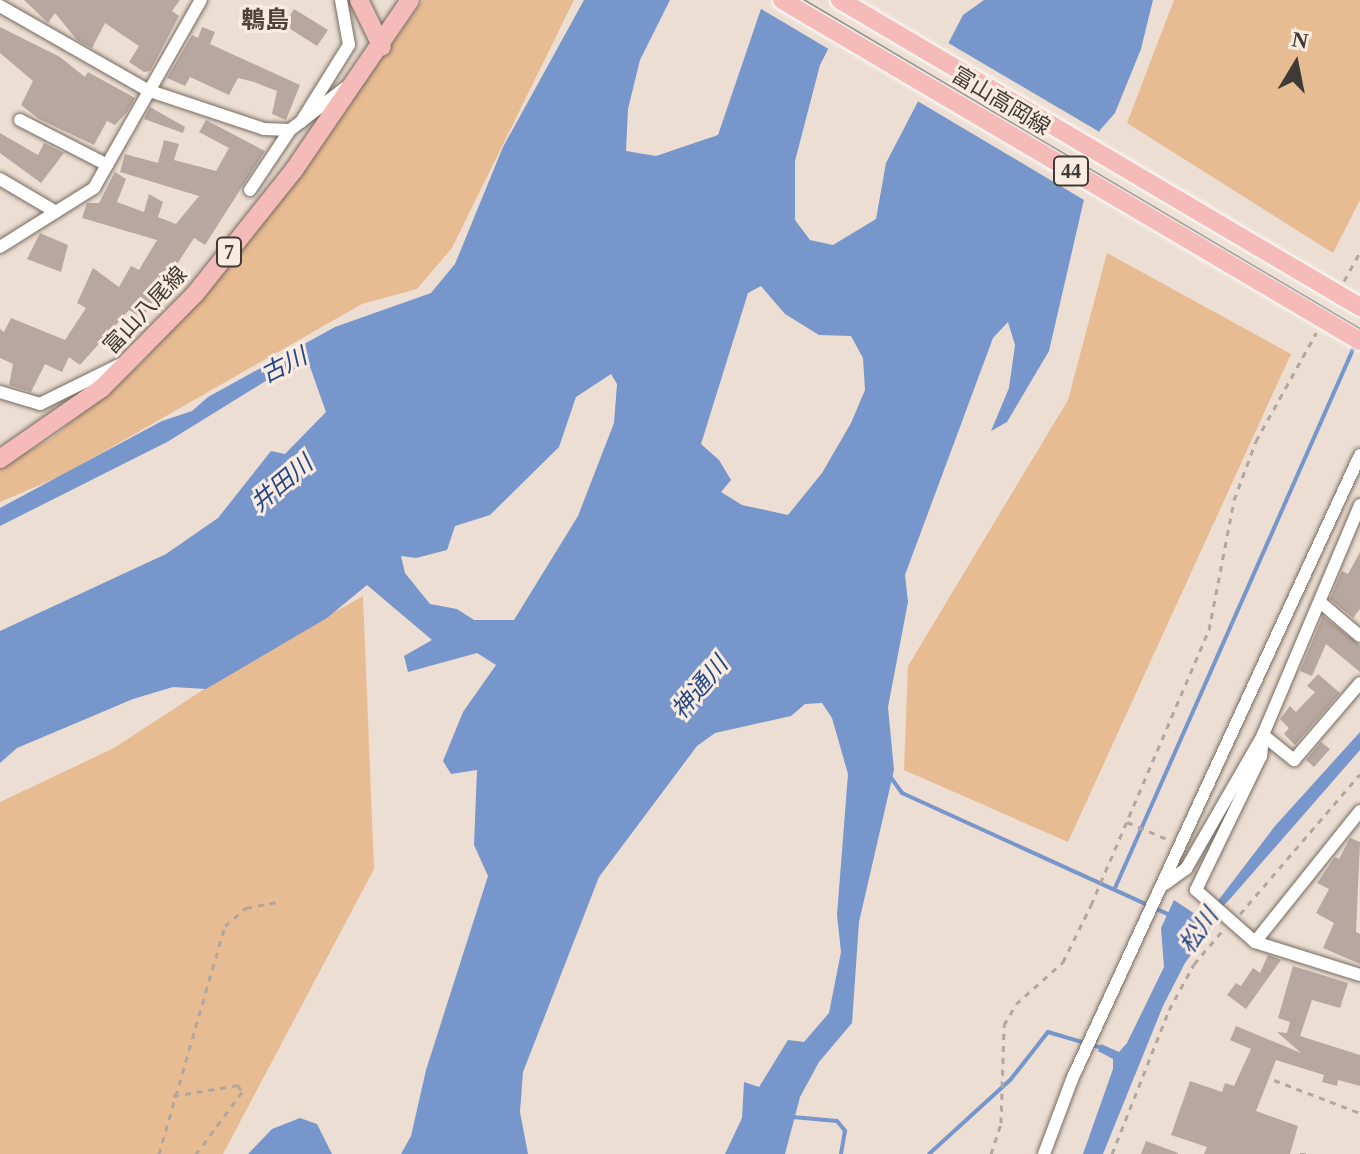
<!DOCTYPE html>
<meta charset="utf-8">
<style>
body{margin:0}
#map{position:relative;width:1360px;height:1154px;overflow:hidden;background:#ecded2;font-family:"Times New Roman","Noto Sans JP",serif}
div>[style]{position:absolute}
[style*='--x']{left:calc(var(--x)*1px);top:calc(var(--y)*1px);width:calc(var(--w)*1px);rotate:calc(var(--a)*1deg)}
.green>*{inset:0;background:#e8bc93}
.water>*{inset:0;background:#7796cc}
.pier>*{inset:0;background:#ecded2}
.stream>*{height:4px;margin:-2px;padding:0 2px;transform-origin:2px;border-radius:2px;background:#7796cc}
.building>*{inset:0;background:#b8a7a0}
.path>*{height:3px;margin-top:-1.5px;transform-origin:0;background:repeating-linear-gradient(90deg,#b2a79d 0 6px,transparent 0 12px)}
.roads{filter:drop-shadow(0 0 2px #766a5f) drop-shadow(0 0 2px #766a5f)}
.street>*{height:12px;margin:-6px;padding:0 6px;transform-origin:6px;border-radius:6px;background:#fff}
.primary>*{height:18px;margin:-9px;padding:0 9px;transform-origin:9px;border-radius:9px;background:#f4bbb9}
.tram>*{height:2px;margin:-1px;padding:0 1px;transform-origin:1px;border-radius:1px;background:#5a534d}
.bridges{filter:drop-shadow(0 0 2px #fff) drop-shadow(0 0 2px #fff)}
.primary-bridge>*{height:18px;margin:-9px;padding:0 9px;transform-origin:9px;border-radius:9px;background:#f4bbb9}
span{translate:-50% -50%;white-space:nowrap;text-align:center;line-height:1.15;-webkit-text-stroke:6px #f9ebdf;paint-order:stroke}
.shield-label span{padding:2px 6px;background:#f9ebdf;border:2px solid;border-radius:6px;-webkit-text-stroke-width:0}
.shield-label{font-size:20px;color:#3f3a35;font-weight:700}
.street-label{font-size:22px;color:#3f3a35}
.neighbourhood-label{font-size:24px;color:#4e4339;font-weight:700}
.water-label{font-size:24px;color:#224688;font-style:italic}
.north{position:absolute;left:1256px;top:24px;width:80px;height:80px;-webkit-text-stroke:6px #f9ebdf;paint-order:stroke;rotate:10deg;font-size:22px;font-weight:700;line-height:32px;text-align:center;color:#3f3a35}
.north::after{content:'';display:block;margin:auto;width:28px;height:36px;background:#3f3a35;clip-path:polygon(50% 0,100% 100%,50% 72%,0 100%)}
</style>
<div id="map">
<div class="green">
<div style="clip-path:polygon(423px 0,574px 0,452px 248px,417px 289px,362px 304px,63px 475px,0 502px,0 467px,52px 438px,141px 364px,278px 204px)"></div>
<div style="clip-path:polygon(1174px 0,1360px 0,1360px 200px,1333px 253px,1127px 123px)"></div>
<div style="clip-path:polygon(1107px 253px,1291px 354px,1068px 842px,904px 770px,908px 666px,1068px 400px)"></div>
<div style="clip-path:polygon(363px 596px,374px 869px,223px 1154px,0 1154px,0 802px,114px 748px,238px 667px)"></div>
</div>
<div class="water">
<div style="clip-path:polygon(evenodd,584px 0,670px 0,640px 60px,628px 109px,626px 151px,656px 156px,718px 135px,764px 0,853px 0,820px 65px,795px 161px,795px 220px,810px 240px,833px 245px,876px 219px,886px 163px,963px 15px,984px 0,1153px 0,1141px 49px,1115px 113px,1100px 130px,1049px 351px,1007px 422px,991px 431px,1009px 388px,1015px 345px,1008px 322px,993px 338px,905px 575px,908px 602px,888px 707px,894px 770px,859px 922px,852px 1023px,819px 1062px,800px 1097px,785px 1154px,725px 1154px,742px 1118px,744px 1082px,759px 1087px,788px 1040px,804px 1042px,829px 1013px,841px 952px,837px 915px,848px 774px,832px 718px,822px 703px,805px 704px,791px 716px,715px 733px,697px 746px,599px 877px,523px 1072px,520px 1112px,528px 1154px,401px 1154px,411px 1136px,426px 1070px,488px 876px,474px 845px,477px 770px,451px 774px,443px 761px,463px 712px,496px 665px,477px 653px,408px 672px,404px 656px,432px 640px,367px 585px,327px 618px,206px 689px,173px 687px,133px 699px,17px 748px,0 763px,0 631px,166px 554px,218px 518px,271px 451px,285px 454px,326px 412px,309px 364px,269px 379px,167px 442px,0 526px,0 508px,162px 421px,192px 411px,208px 397px,335px 327px,431px 293px,455px 264px,503px 147px,584px 0,761px 286px,785px 314px,819px 335px,851px 336px,863px 358px,865px 390px,851px 423px,822px 473px,788px 515px,742px 505px,721px 492px,731px 480px,719px 460px,701px 444px,748px 293px,761px 286px,584px 0,611px 374px,617px 384px,614px 423px,578px 516px,514px 620px,474px 620px,457px 609px,430px 604px,405px 573px,401px 556px,416px 558px,447px 550px,455px 526px,490px 515px,559px 447px,576px 397px,611px 374px)"></div>
<div style="clip-path:polygon(1360px 732px,1360px 750px,1230px 899px,1222px 907px,1217px 902px,1275px 826px)"></div>
<div style="clip-path:polygon(1174px 900px,1201px 918px,1206px 913px,1214px 924px,1185px 963px,1163px 1006px,1103px 1154px,1083px 1154px,1113px 1069px,1113px 1059px,1098px 1051px,1101px 1044px,1119px 1052px,1127px 1043px,1164px 967px,1161px 928px)"></div>
<div style="clip-path:polygon(300px 1118px,317px 1124px,332px 1154px,248px 1154px,272px 1129px)"></div>
</div>
<div class="pier">
<div style="clip-path:polygon(760px 0,857px 0,832px 51px,758px 7px)"></div>
<div style="clip-path:polygon(945px 41px,1103px 134px,1089px 203px,914px 99px)"></div>
</div>
<div class="stream">
<div style="--x:889;--y:775;--w:22;--a:54"></div>
<div style="--x:902;--y:793;--w:297;--a:24.5"></div>
<div style="--x:1115;--y:888;--w:594;--a:-66.16"></div>
<div style="--x:793;--y:1117;--w:44;--a:5.2"></div>
<div style="--x:837;--y:1121;--w:13;--a:51"></div>
<div style="--x:845;--y:1131;--w:23;--a:100"></div>
<div style="--x:929;--y:1154;--w:111;--a:-42.4"></div>
<div style="--x:1011;--y:1079;--w:60;--a:-51.8"></div>
<div style="--x:1048;--y:1032;--w:56;--a:16.5"></div>
</div>
<div class="building">
<div style="clip-path:polygon(24px 0,180px 0,172px 11px,179px 16px,150px 71px,144px 72px,129px 62px,139px 46px,105px 23px,92px 48px,77px 40px,55px 13px,48px 23px)"></div>
<div style="clip-path:polygon(294px 9px,328px 30px,317px 46px,284px 25px)"></div>
<div style="clip-path:polygon(0 27px,60px 57px,85px 77px,88px 72px,135px 98px,127px 112px,115px 125px,107px 121px,94px 145px,39px 119px,21px 105px,33px 81px,0 53px)"></div>
<div style="clip-path:polygon(202px 27px,215px 32px,210px 44px,300px 85px,286px 120px,272px 114px,277px 91px,254px 82px,238px 78px,229px 95px,190px 77px,185px 86px,167px 78px,192px 35px,198px 38px)"></div>
<div style="clip-path:polygon(150px 107px,185px 127px,183px 133px,144px 119px)"></div>
<div style="clip-path:polygon(206px 120px,265px 151px,205px 245px,194px 238px,142px 318px,129px 310px,80px 365px,69px 357px,62px 372px,45px 364px,31px 392px,9px 385px,13px 364px,0 358px,0 329px,4px 332px,11px 318px,65px 340px,86px 308px,77px 303px,93px 268px,119px 287px,131px 266px,139px 270px,157px 240px,82px 218px,87px 203px,99px 203px,115px 172px,126px 179px,117px 202px,144px 212px,149px 194px,163px 202px,158px 217px,176px 224px,199px 196px,120px 172px,125px 154px,158px 163px,164px 140px,179px 144px,174px 160px,216px 171px,229px 148px,199px 132px)"></div>
<div style="clip-path:polygon(0 133px,38px 155px,44px 143px,64px 153px,41px 183px,0 153px)"></div>
<div style="clip-path:polygon(40px 233px,68px 245px,61px 272px,27px 259px)"></div>
<div style="clip-path:polygon(1360px 552px,1360px 609px,1353px 618px,1330px 599px,1342px 571px,1348px 574px)"></div>
<div style="clip-path:polygon(1323px 616px,1360px 645px,1360px 672px,1326px 644px,1312px 676px,1300px 671px)"></div>
<div style="clip-path:polygon(1318px 674px,1340px 693px,1295px 745px,1284px 734px,1289px 728px,1280px 719px,1290px 706px,1296px 712px,1315px 692px,1307px 686px)"></div>
<div style="clip-path:polygon(1321px 742px,1330px 749px,1314px 767px,1306px 760px)"></div>
<div style="clip-path:polygon(1350px 838px,1360px 842px,1356px 932px,1360px 934px,1360px 964px,1323px 948px,1334px 923px,1316px 913px,1329px 889px,1317px 883px,1335px 857px,1339px 859px)"></div>
<div style="clip-path:polygon(1268px 955px,1281px 960px,1246px 1009px,1227px 995px,1236px 983px,1241px 986px,1253px 968px,1260px 973px)"></div>
<div style="clip-path:polygon(1293px 966px,1348px 983px,1340px 1008px,1312px 1000px,1300px 1036px,1360px 1055px,1360px 1086px,1338px 1080px,1337px 1086px,1322px 1082px,1324px 1075px,1276px 1060px,1256px 1111px,1298px 1126px,1290px 1154px,1204px 1154px,1207px 1147px,1171px 1135px,1190px 1081px,1222px 1092px,1225px 1083px,1234px 1086px,1251px 1049px,1230px 1040px,1236px 1026px,1301px 1053px,1277px 1032px,1287px 1033px,1290px 1022px,1278px 1018px)"></div>
<div style="clip-path:polygon(1146px 1141px,1178px 1153px,1178px 1154px,1141px 1154px)"></div>
</div>
<div class="path">
<div style="--x:1344;--y:281;--w:33;--a:-61"></div>
<div style="--x:1127;--y:822;--w:43;--a:23"></div>
<div style="--x:1240;--y:914;--w:184;--a:-49.4"></div>
<div style="--x:1274;--y:1080;--w:92;--a:21"></div>
<div style="--x:173;--y:1096;--w:66;--a:-9.6"></div>
<div style="--x:238;--y:1085;--w:8;--a:60"></div>
<div style="--x:242;--y:1092;--w:77;--a:126.6"></div>
<div style="--x:159;--y:1154;--w:237;--a:-73.9"></div>
<div style="--x:225;--y:926;--w:28;--a:-41"></div>
<div style="--x:246;--y:908;--w:31;--a:-11"></div>
<div style="--x:991;--y:1154;--w:33;--a:-72"></div>
<div style="--x:1001;--y:1123;--w:98;--a:-88.2"></div>
<div style="--x:1004;--y:1025;--w:24;--a:-60"></div>
<div style="--x:1016;--y:1004;--w:63;--a:-41.8"></div>
<div style="--x:1063;--y:962;--w:64;--a:-63.8"></div>
<div style="--x:1091;--y:905;--w:299;--a:-66.8"></div>
<div style="--x:1209;--y:630;--w:132;--a:-79.1"></div>
<div style="--x:1234;--y:500;--w:63;--a:-69.6"></div>
<div style="--x:1256;--y:441;--w:124;--a:-60.9"></div>
<div style="--x:1112;--y:1154;--w:155;--a:-68.4"></div>
<div style="--x:1169;--y:1010;--w:52;--a:-61.5"></div>
<div style="--x:1194;--y:964;--w:45;--a:-49.5"></div>
<div style="--x:1300;--y:1154;--w:12;--a:0"></div>
</div>
<div class="roads">
<div class="street">
<div style="--x:0;--y:6;--w:169;--a:29.7"></div>
<div style="--x:147;--y:90;--w:123;--a:18.4"></div>
<div style="--x:264;--y:129;--w:26;--a:2"></div>
<div style="--x:290;--y:130;--w:69;--a:-37.4"></div>
<div style="--x:20;--y:120;--w:98;--a:27.3"></div>
<div style="--x:301;--y:122;--w:91;--a:-58.1"></div>
<div style="--x:349;--y:45;--w:46;--a:-100.1"></div>
<div style="--x:0;--y:179;--w:65;--a:30.5"></div>
<div style="--x:250;--y:190;--w:72;--a:-56.3"></div>
<div style="--x:0;--y:247;--w:111;--a:-32.1"></div>
<div style="--x:94;--y:188;--w:216;--a:-60.4"></div>
<div style="--x:0;--y:392;--w:42;--a:16.7"></div>
<div style="--x:40;--y:404;--w:90;--a:-26.3"></div>
<div style="--x:1360;--y:505;--w:250;--a:112.9"></div>
<div style="--x:1263;--y:735;--w:21;--a:95"></div>
<div style="--x:1261;--y:756;--w:149;--a:115.9"></div>
<div style="--x:1196;--y:890;--w:79;--a:41.4"></div>
<div style="--x:1255;--y:942;--w:110;--a:17.4"></div>
<div style="--x:1320;--y:602;--w:52;--a:40.4"></div>
<div style="--x:1165;--y:884;--w:26;--a:-36"></div>
<div style="--x:1186;--y:869;--w:155;--a:-60.1"></div>
<div style="--x:1263;--y:735;--w:40;--a:39"></div>
<div style="--x:1294;--y:760;--w:101;--a:-49.4"></div>
<div style="--x:1255;--y:942;--w:168;--a:-51.3"></div>
<div style="--x:1044;--y:1154;--w:82;--a:-69.4"></div>
<div style="--x:1073;--y:1077;--w:685;--a:-65.23"></div>
</div>
<div class="primary">
<div style="--x:359;--y:0;--w:52;--a:63.9"></div>
<div style="--x:0;--y:459;--w:124;--a:-34.8"></div>
<div style="--x:102;--y:388;--w:132;--a:-45.3"></div>
<div style="--x:195;--y:294;--w:159;--a:-51.4"></div>
<div style="--x:294;--y:170;--w:206;--a:-55.7"></div>
</div>
</div>
<div class="tram">
<div style="--x:804;--y:0;--w:646;--a:30.61"></div>
</div>
<div class="bridges">
<div class="primary-bridge">
<div style="--x:782;--y:0;--w:671;--a:30.54"></div>
<div style="--x:840;--y:0;--w:604;--a:30.56"></div>
</div>
</div>
<div class="shield-label">
<span style="left:1071px;top:171px">44</span>
<span style="left:229px;top:252px">7</span>
</div>
<div class="street-label">
<span style="left:1001px;top:101px;rotate:31deg">富山高岡線</span>
<span style="left:145px;top:310px;rotate:-47deg">富山八尾線</span>
</div>
<div class="neighbourhood-label">
<span style="left:265px;top:21px">鵯島</span>
</div>
<div class="water-label">
<span style="left:284px;top:366px;rotate:-27deg">古川</span>
<span style="left:282px;top:484px;rotate:-40deg">井田川</span>
<span style="left:700px;top:688px;rotate:-50deg">神通川</span>
<span style="left:1199px;top:931px;rotate:-55deg">松川</span>
</div>
<div class="north">N</div>
</div>
